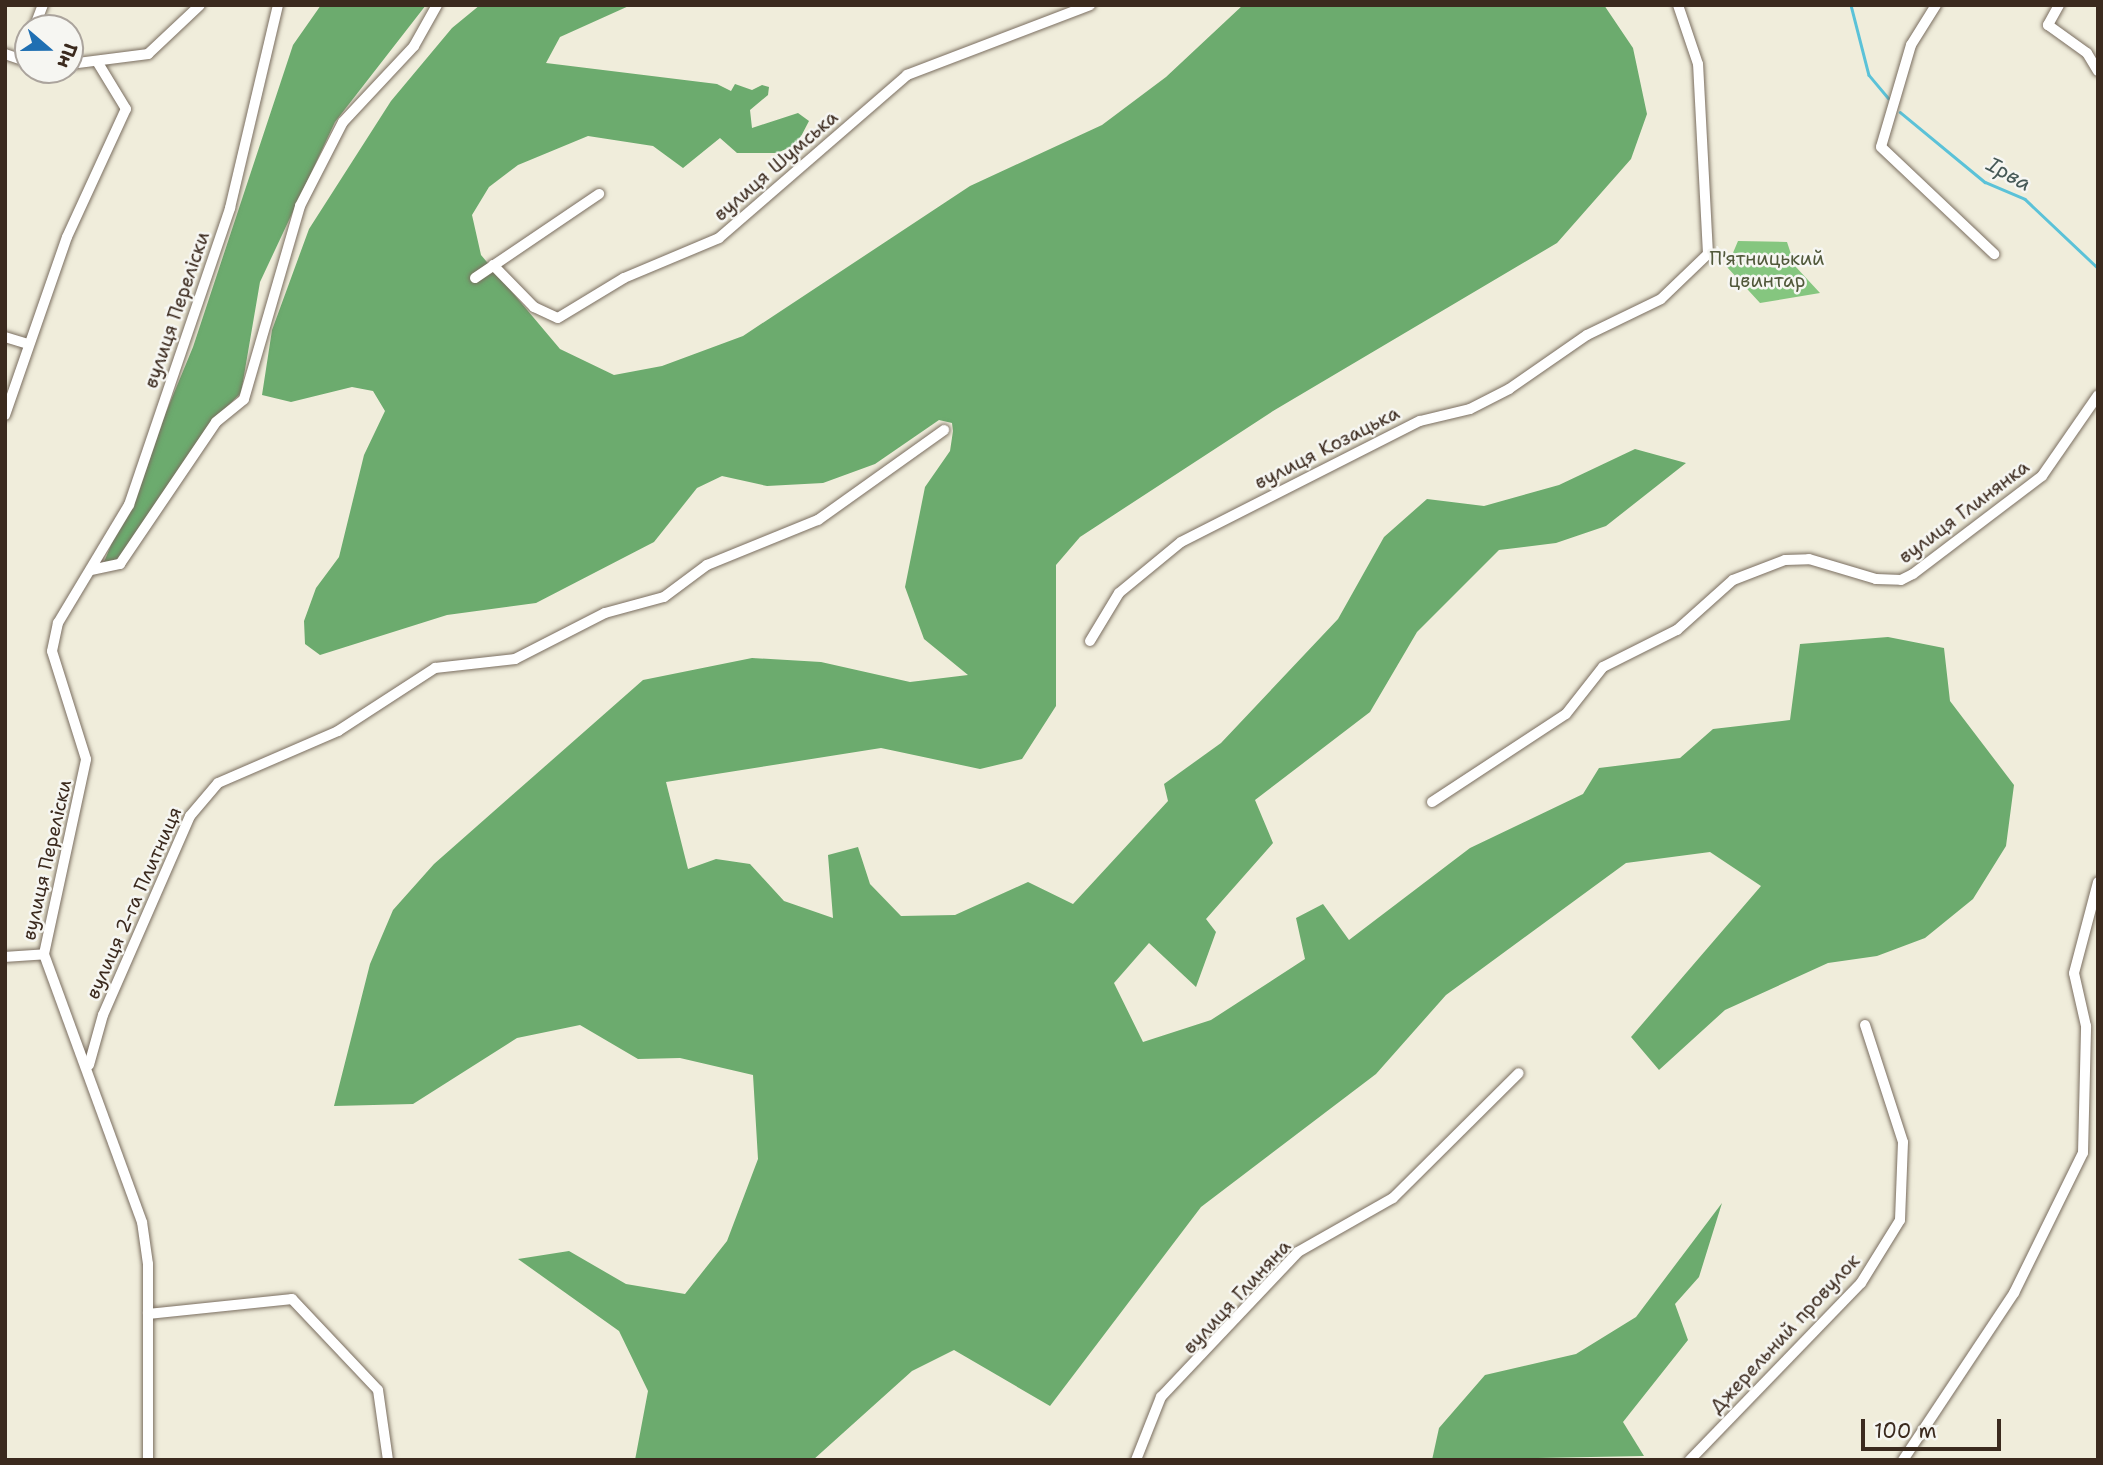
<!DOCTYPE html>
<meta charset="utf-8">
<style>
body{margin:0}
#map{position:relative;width:2103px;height:1465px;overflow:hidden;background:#f0eddb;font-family:"Shantell Sans",sans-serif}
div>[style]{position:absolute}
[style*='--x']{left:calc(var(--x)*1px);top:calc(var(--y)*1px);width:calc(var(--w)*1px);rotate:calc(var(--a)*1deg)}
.green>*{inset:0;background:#85c67f}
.forest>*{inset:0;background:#6cab6e}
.stream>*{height:2.5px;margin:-1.25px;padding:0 1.25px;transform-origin:1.25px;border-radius:1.25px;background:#5bc2d8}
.roads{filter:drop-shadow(0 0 2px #7a6e60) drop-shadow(0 0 2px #7a6e60)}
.minor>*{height:10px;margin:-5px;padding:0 5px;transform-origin:5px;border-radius:5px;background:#fff}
span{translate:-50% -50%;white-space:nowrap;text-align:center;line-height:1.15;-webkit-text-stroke:5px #f6f6f2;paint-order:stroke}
.street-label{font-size:19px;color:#3b2a1e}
.park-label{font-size:19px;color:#51593b}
.water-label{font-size:21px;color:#455856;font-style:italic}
.frame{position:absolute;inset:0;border:7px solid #3b2a1e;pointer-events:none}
.north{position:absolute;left:14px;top:14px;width:70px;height:70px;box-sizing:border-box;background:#f6f6f2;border:2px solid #aba49d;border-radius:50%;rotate:110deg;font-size:19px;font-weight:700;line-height:28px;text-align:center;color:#3b2a1e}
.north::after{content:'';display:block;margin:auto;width:24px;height:32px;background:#1f6fb2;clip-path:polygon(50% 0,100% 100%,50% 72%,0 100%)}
.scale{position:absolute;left:1861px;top:1419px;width:140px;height:32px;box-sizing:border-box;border:4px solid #3b2a1e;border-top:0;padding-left:9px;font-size:21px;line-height:24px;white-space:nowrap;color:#3b2a1e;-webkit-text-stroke:5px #f6f6f2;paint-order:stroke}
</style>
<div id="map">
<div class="green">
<div style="clip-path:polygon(1738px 241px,1787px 242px,1795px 266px,1820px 293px,1760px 303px,1727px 267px)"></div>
</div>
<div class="forest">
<div style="clip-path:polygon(321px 5px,426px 5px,335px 122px,260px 282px,241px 393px,210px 423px,121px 560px,104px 562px,193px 347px,293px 45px)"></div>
<div style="clip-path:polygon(480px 5px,631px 5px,560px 37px,546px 63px,717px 84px,731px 91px,735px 84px,752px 90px,762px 85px,769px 87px,768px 95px,750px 110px,752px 128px,798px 113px,809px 121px,797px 144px,777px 153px,737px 153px,720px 138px,683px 168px,653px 146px,588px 136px,518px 165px,489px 187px,472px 215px,481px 255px,560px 349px,614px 375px,662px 366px,743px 336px,970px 186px,1102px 125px,1166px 77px,1243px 5px,1604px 5px,1633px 48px,1647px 114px,1631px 159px,1557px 243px,1273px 411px,1080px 537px,1056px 565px,1056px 706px,1022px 759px,980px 769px,881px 748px,666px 782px,688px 869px,716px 859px,750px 864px,784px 901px,833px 918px,828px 855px,858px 847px,870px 884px,901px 916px,955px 915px,1028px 882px,1073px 904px,1168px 801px,1164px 784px,1221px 743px,1338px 619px,1384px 537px,1427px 499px,1484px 506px,1559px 485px,1635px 449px,1686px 463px,1606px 526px,1556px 543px,1499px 550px,1417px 632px,1370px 712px,1255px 800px,1273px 843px,1206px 919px,1216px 932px,1196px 987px,1149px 943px,1114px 983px,1143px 1042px,1211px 1020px,1305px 959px,1296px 918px,1323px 904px,1349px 940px,1470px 848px,1583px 794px,1599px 768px,1680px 758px,1713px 729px,1790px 720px,1800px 644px,1888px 637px,1944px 648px,1950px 701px,2014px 785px,2006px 846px,1973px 899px,1925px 938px,1877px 956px,1828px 963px,1725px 1010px,1659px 1070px,1631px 1037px,1761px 886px,1710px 852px,1626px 863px,1446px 995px,1376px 1074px,1201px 1207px,1050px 1406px,954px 1350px,912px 1371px,813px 1460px,635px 1460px,648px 1391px,619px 1331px,518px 1259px,569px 1251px,626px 1284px,685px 1294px,727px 1241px,758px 1159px,753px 1075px,680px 1058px,638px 1059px,580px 1025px,517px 1038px,413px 1104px,334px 1106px,370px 964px,393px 910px,434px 864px,643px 680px,752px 658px,821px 662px,910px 682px,968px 675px,924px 639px,905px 587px,925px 487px,950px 451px,953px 431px,952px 423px,939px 420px,875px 464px,823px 483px,767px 486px,722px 476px,697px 488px,654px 542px,536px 603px,447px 615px,320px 655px,305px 644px,304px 621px,316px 588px,339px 557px,364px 455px,385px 411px,373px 391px,352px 387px,291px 402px,262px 395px,272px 330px,309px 229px,391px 101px,452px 28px)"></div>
<div style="clip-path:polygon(1722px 1203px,1699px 1277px,1675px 1304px,1688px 1340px,1623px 1422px,1644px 1456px,1432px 1460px,1439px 1428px,1485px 1375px,1576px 1354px,1636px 1317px)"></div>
</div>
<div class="stream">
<div style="--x:1851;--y:5;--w:72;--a:75.6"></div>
<div style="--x:1869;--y:75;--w:30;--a:50"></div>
<div style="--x:1900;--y:112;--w:110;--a:39.5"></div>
<div style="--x:1985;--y:182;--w:43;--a:23"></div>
<div style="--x:2025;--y:199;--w:100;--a:43.4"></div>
</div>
<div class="roads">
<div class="minor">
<div style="--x:1936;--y:5;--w:47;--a:122"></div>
<div style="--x:1911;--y:45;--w:106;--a:106.4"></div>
<div style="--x:1881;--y:147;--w:156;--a:43.4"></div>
<div style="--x:2059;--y:5;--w:23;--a:119"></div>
<div style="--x:2048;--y:25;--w:48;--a:35.7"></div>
<div style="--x:2087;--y:53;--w:21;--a:59"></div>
<div style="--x:34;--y:28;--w:25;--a:-69"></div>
<div style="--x:5;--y:54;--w:24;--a:19"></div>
<div style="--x:70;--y:64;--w:79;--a:-7.3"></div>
<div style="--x:148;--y:54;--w:71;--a:-43.3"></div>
<div style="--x:493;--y:265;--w:59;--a:45.7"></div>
<div style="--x:534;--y:307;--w:26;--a:25"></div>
<div style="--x:558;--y:318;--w:77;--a:-31.2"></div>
<div style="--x:624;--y:278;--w:103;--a:-22.8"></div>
<div style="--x:719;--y:238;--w:249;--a:-40.9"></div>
<div style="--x:907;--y:75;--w:196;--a:-20.9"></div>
<div style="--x:475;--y:278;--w:150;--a:-34.1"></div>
<div style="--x:5;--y:337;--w:24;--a:17"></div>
<div style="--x:5;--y:415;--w:188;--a:-70.8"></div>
<div style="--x:67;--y:237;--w:141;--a:-65.3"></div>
<div style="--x:126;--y:109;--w:54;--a:-121.3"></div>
<div style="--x:91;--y:570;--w:30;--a:-12"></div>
<div style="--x:120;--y:564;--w:171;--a:-55.9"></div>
<div style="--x:216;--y:422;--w:36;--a:-39"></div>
<div style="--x:244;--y:399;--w:201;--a:-73.8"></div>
<div style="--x:300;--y:206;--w:94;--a:-62.9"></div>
<div style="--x:343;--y:122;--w:104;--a:-46.9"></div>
<div style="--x:414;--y:46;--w:47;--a:-60.7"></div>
<div style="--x:1090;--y:641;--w:56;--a:-58.9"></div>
<div style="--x:1119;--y:593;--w:80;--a:-39.4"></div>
<div style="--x:1181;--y:542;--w:268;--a:-26.9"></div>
<div style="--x:1420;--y:421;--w:51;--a:-13.5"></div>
<div style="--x:1470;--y:409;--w:44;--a:-27.1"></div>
<div style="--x:1509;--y:389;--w:95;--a:-34.7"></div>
<div style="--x:1587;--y:335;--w:82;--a:-25.9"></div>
<div style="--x:1661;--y:299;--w:65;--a:-43.8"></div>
<div style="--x:1708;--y:254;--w:190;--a:-93"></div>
<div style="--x:1698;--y:64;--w:62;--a:-108.7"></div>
<div style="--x:1432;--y:802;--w:160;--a:-33.3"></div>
<div style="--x:1566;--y:714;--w:60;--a:-51.8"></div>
<div style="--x:1603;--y:667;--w:83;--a:-26.6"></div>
<div style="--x:1677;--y:630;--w:75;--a:-41.8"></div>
<div style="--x:1733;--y:580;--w:56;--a:-21"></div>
<div style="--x:1785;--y:560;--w:24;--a:-2"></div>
<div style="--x:1809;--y:559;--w:70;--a:16.6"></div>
<div style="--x:1876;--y:579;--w:25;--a:2"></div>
<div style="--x:1901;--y:580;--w:13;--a:-27"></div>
<div style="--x:1913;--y:574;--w:162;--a:-37.2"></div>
<div style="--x:2042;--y:476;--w:98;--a:-55.3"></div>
<div style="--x:5;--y:957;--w:39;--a:-4"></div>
<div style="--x:89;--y:1065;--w:52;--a:-74.4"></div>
<div style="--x:103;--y:1015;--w:217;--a:-66.4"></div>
<div style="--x:190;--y:816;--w:43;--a:-49.7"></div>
<div style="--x:218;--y:783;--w:131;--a:-23.4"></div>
<div style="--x:338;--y:731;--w:116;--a:-33"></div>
<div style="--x:435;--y:668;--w:81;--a:-6.4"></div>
<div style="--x:515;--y:659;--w:101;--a:-27.1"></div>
<div style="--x:605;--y:613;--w:61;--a:-15.2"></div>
<div style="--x:664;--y:597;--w:54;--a:-36.7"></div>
<div style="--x:707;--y:565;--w:120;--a:-22.1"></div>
<div style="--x:818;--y:520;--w:155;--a:-35.5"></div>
<div style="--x:148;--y:1314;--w:145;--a:-5.9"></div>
<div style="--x:292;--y:1299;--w:125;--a:46.6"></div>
<div style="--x:378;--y:1390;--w:71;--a:81.9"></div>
<div style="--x:148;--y:1460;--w:196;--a:-90"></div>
<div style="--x:148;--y:1264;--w:42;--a:-98.1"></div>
<div style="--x:142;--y:1222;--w:285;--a:-110.1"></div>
<div style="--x:44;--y:954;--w:199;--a:-77.8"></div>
<div style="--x:86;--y:759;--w:113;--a:-107.5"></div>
<div style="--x:52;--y:651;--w:29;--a:-78"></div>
<div style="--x:58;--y:623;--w:138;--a:-59"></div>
<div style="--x:129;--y:505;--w:314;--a:-71.2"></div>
<div style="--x:230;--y:208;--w:209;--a:-76.7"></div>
<div style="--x:1136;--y:1460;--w:68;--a:-68.4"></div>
<div style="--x:1161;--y:1397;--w:199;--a:-46.6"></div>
<div style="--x:1298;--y:1252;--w:109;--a:-29.6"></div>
<div style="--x:1393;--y:1198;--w:177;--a:-44.8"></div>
<div style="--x:1690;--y:1460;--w:246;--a:-46"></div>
<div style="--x:1861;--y:1283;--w:74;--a:-58.2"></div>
<div style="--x:1900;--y:1220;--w:78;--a:-87.8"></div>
<div style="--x:1903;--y:1142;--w:123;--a:-108"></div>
<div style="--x:1903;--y:1460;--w:201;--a:-56.4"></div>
<div style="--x:2014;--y:1293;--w:156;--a:-63.8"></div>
<div style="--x:2083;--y:1153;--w:127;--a:-88.6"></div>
<div style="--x:2086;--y:1026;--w:54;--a:-102.8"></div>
<div style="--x:2074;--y:973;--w:94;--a:-75.2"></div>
</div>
</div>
<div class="street-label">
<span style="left:776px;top:166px;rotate:-41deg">вулиця Шумська</span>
<span style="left:177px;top:310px;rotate:-71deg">вулиця Переліски</span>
<span style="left:1327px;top:448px;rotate:-27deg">вулиця Козацька</span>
<span style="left:1964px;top:512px;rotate:-37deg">вулиця Глинянка</span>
<span style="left:47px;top:860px;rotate:-77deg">вулиця Переліски</span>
<span style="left:134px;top:903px;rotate:-66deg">вулиця 2-га Плитниця</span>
<span style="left:1237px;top:1297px;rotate:-47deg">вулиця Глиняна</span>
<span style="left:1785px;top:1334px;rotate:-47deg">Джерельний провулок</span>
</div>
<div class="park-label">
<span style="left:1767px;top:270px">П'ятницький<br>цвинтар</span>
</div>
<div class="water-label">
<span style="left:2009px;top:174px;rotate:29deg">Ірва</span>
</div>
<div class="frame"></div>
<div class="north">Пн</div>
<div class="scale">100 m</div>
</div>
